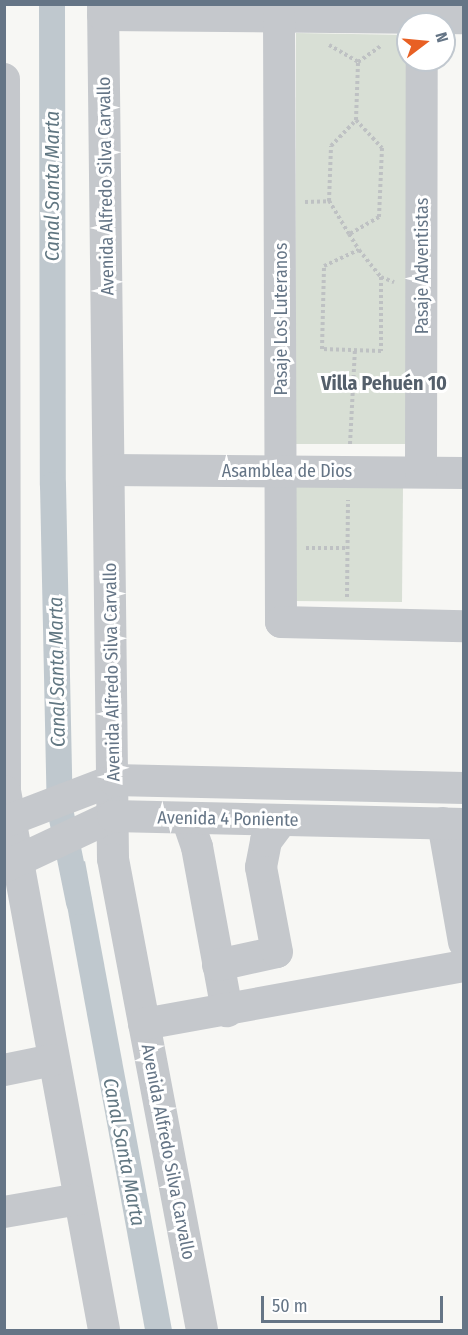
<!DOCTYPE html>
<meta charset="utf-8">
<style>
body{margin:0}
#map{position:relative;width:468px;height:1335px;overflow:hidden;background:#f7f7f4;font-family:"Fira Sans Condensed",sans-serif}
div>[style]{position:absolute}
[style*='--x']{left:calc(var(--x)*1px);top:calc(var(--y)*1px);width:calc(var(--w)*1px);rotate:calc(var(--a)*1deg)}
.green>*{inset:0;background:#d8dfd5}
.water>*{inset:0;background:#bfc8ce}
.canal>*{height:26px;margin:-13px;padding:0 13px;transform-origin:13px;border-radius:13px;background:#bfc8ce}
.path>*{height:4px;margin-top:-2px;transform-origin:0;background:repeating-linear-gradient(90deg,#bec1c3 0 3px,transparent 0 6px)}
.minor>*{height:32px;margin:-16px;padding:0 16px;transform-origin:16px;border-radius:16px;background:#c5c8cc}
span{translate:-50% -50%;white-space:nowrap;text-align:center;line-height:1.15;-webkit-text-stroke:6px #fff;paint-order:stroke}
.street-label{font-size:18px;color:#657586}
.water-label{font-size:20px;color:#617782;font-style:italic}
.neighbourhood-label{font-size:20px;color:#545f6b;font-weight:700}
.frame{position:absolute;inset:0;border:6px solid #657586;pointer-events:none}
.north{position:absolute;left:396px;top:12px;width:60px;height:60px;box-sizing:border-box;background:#fff;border:2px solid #c1c8cf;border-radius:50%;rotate:74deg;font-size:16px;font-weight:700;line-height:24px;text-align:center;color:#657586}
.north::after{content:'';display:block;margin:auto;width:21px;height:27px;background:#e86024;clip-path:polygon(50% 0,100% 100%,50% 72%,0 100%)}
.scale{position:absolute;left:261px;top:1296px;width:182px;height:27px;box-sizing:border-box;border:3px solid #657586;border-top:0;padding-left:8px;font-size:18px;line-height:21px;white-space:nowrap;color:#657586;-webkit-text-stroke:4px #fff;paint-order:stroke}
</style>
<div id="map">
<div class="green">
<div style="clip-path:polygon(296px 33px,408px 35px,409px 444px,295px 444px)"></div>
<div style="clip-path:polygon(294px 484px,403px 486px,402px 602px,293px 601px)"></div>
</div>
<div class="water">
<div style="clip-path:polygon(85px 861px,172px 1330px,145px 1330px,61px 873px)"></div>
</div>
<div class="canal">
<div style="--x:52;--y:4;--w:481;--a:89.9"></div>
<div style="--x:53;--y:485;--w:324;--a:88.8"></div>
<div style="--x:60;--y:809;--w:95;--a:78.5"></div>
</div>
<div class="path">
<div style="--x:329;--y:45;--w:34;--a:30"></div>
<div style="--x:358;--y:62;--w:28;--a:-35"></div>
<div style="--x:356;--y:120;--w:38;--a:47"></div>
<div style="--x:382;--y:148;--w:69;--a:92.5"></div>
<div style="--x:379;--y:217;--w:34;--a:150"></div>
<div style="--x:349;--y:234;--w:39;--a:-121"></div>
<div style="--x:329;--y:201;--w:55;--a:-87.9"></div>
<div style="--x:331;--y:146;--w:36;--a:-46"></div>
<div style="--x:356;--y:120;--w:58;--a:-88"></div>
<div style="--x:305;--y:202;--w:24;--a:-2"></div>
<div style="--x:349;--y:234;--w:19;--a:58"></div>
<div style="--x:359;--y:250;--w:35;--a:51"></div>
<div style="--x:381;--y:277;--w:74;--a:90"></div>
<div style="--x:381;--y:351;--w:59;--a:-178.1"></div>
<div style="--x:322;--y:349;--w:83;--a:-88.6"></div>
<div style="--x:324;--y:266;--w:38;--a:-25"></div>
<div style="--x:381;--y:277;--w:14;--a:21"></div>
<div style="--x:350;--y:444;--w:95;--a:-87"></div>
<div style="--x:306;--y:548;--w:42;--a:0"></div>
<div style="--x:347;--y:597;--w:97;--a:-89.4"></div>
</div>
<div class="minor">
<div style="--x:103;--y:4;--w:855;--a:89.33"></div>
<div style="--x:113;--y:859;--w:479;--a:79.3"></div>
<div style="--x:103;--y:15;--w:361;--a:0.5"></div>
<div style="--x:279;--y:16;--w:606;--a:89.81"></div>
<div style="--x:281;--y:622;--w:183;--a:1.3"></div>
<div style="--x:4;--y:79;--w:712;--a:89.92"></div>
<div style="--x:5;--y:791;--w:548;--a:79.59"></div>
<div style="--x:110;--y:470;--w:354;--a:0.5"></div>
<div style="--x:421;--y:472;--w:412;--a:-89.9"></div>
<div style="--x:187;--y:818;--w:31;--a:71"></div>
<div style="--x:197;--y:847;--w:167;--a:79.6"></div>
<div style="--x:4;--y:822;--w:118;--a:-20.9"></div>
<div style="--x:114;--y:780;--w:350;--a:1.3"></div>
<div style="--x:443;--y:823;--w:121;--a:80"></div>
<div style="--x:4;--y:867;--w:120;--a:-25.1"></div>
<div style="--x:113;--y:816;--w:351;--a:1.3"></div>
<div style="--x:218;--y:965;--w:60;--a:-12.4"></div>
<div style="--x:277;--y:952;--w:86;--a:-100.7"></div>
<div style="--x:261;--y:867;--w:26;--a:-79"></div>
<div style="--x:266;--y:841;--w:26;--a:-53"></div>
<div style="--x:144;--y:1024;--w:325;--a:-10.3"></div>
<div style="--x:4;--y:1070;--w:50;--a:-11.5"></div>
<div style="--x:4;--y:1212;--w:76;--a:-9.8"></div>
</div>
<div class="street-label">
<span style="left:106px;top:186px;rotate:-91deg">Avenida Alfredo Silva Carvallo</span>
<span style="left:422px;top:266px;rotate:-90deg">Pasaje Adventistas</span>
<span style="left:281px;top:319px;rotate:-90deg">Pasaje Los Luteranos</span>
<span style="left:287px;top:471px">Asamblea de Dios</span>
<span style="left:112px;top:672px;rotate:-91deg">Avenida Alfredo Silva Carvallo</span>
<span style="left:228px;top:819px;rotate:1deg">Avenida 4 Poniente</span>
<span style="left:168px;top:1152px;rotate:79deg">Avenida Alfredo Silva Carvallo</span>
</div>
<div class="water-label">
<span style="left:52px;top:186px;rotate:-90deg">Canal Santa Marta</span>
<span style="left:57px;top:672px;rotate:-91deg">Canal Santa Marta</span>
<span style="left:124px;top:1152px;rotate:79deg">Canal Santa Marta</span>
</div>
<div class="neighbourhood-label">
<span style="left:384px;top:383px">Villa Pehuén 10</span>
</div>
<div class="frame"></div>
<div class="north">N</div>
<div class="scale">50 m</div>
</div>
